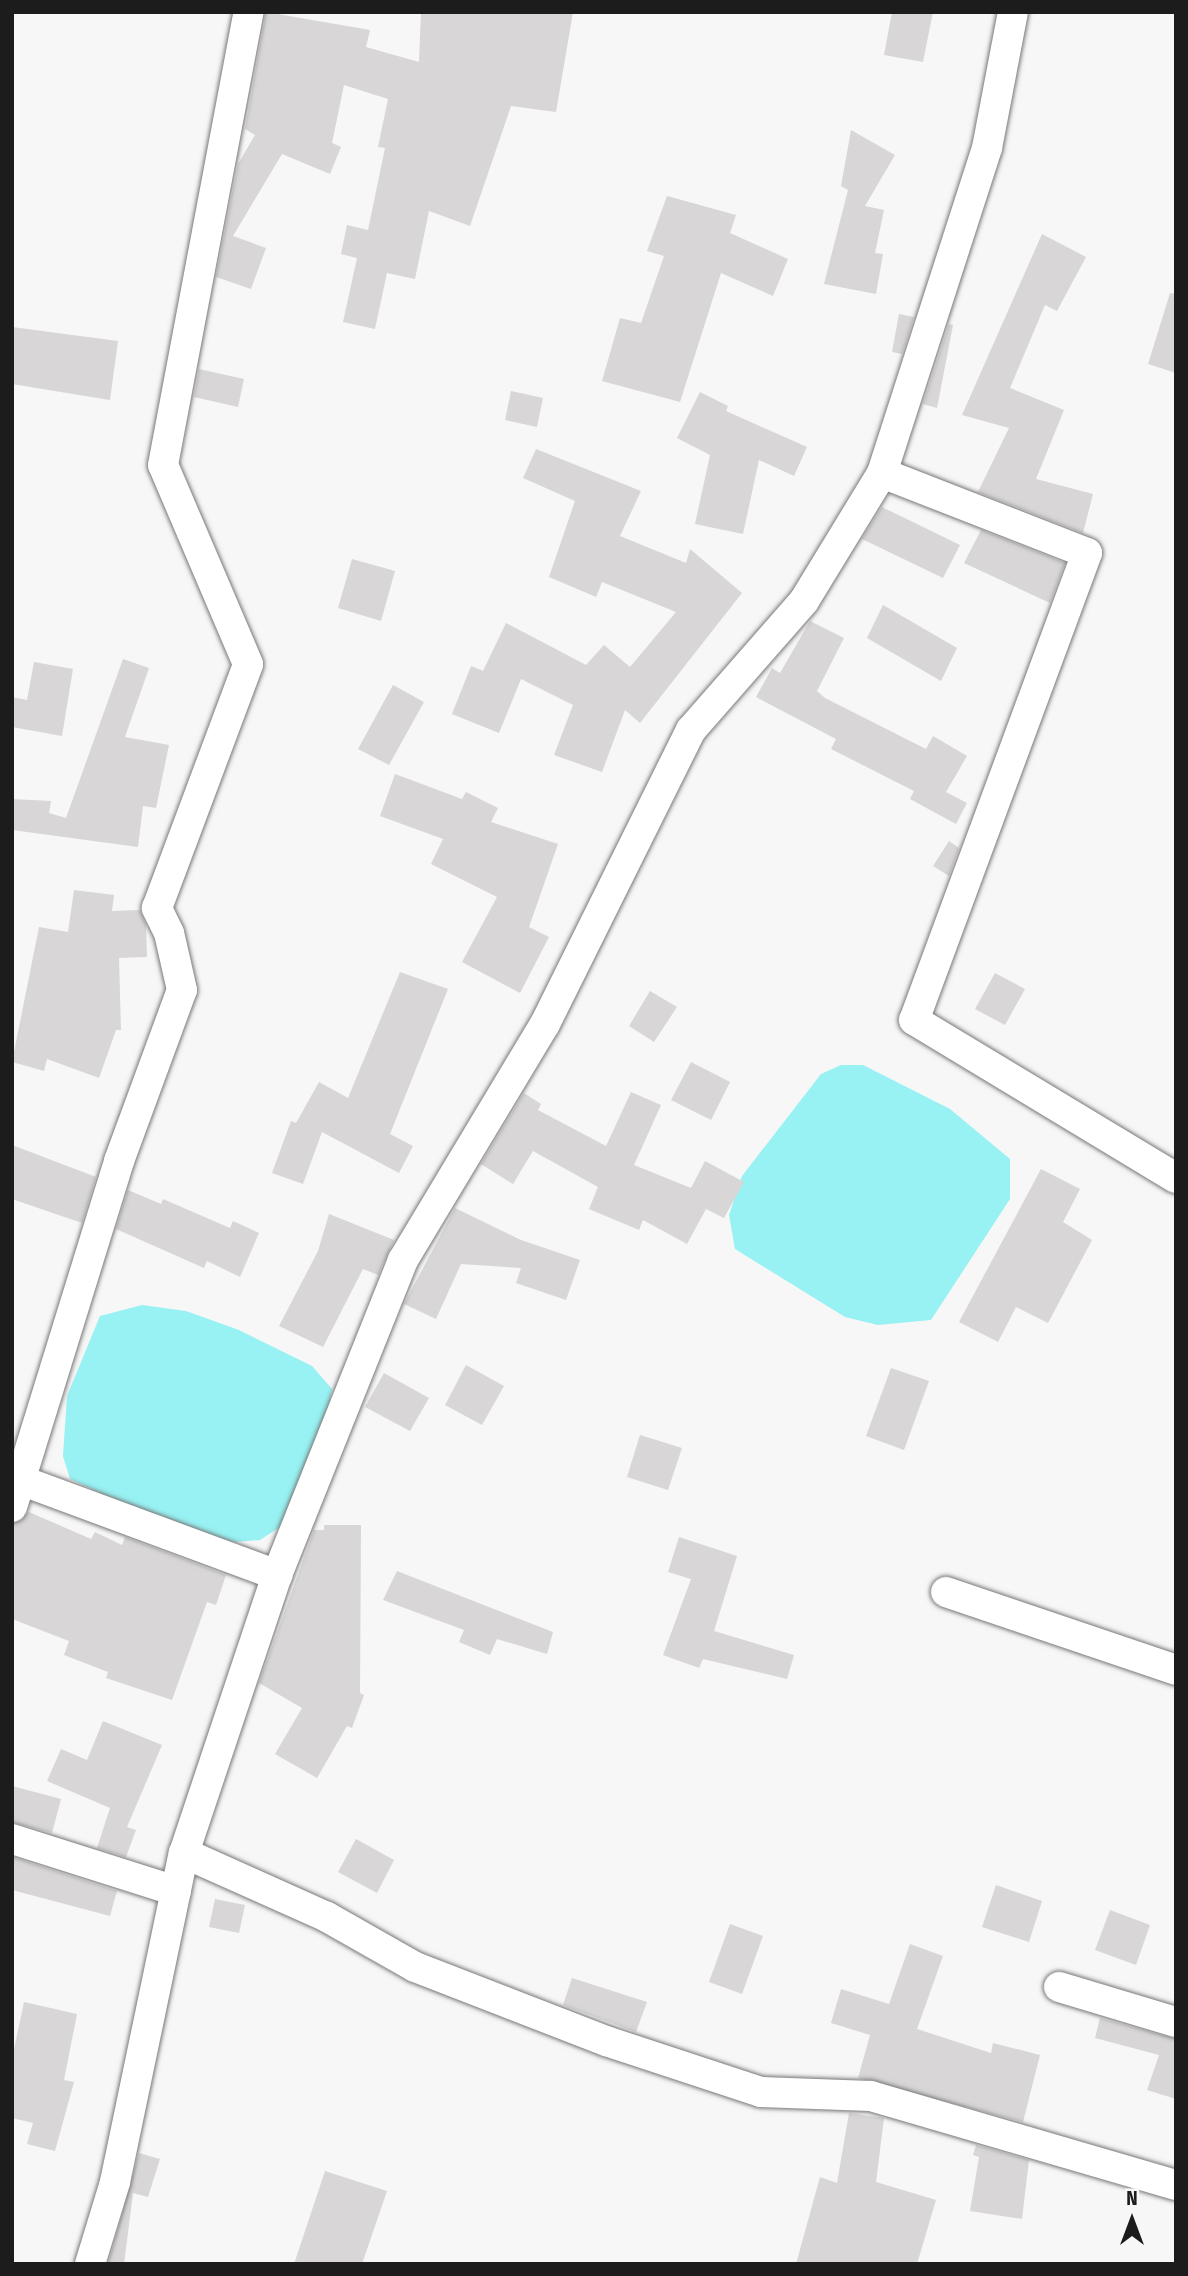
<!DOCTYPE html>
<style>
body{margin:0}
#map{position:relative;width:1188px;height:2276px;overflow:hidden;background:#f7f7f8;font-family:"Fira Sans Condensed",sans-serif}
div>[style]{position:absolute}
[style*='--x']{left:calc(var(--x)*1px);top:calc(var(--y)*1px);width:calc(var(--w)*1px);rotate:calc(var(--a)*1deg)}
.water>*{inset:0;background:#98f1f2}
.building>*{inset:0;background:#d8d6d6}
.roads{filter:drop-shadow(0 0 2px #787879) drop-shadow(0 0 2px #787879)}
.street>*{height:30px;margin:-15px;padding:0 15px;transform-origin:15px;border-radius:15px;background:#fff}
span{translate:-50% -50%;white-space:nowrap;text-align:center;line-height:1.15;-webkit-text-stroke:5px #f7f7f8;paint-order:stroke}
.frame{position:absolute;inset:0;border:14px solid #1c1c1d;pointer-events:none}
.north{position:absolute;left:1097px;top:2185px;width:70px;height:70px;-webkit-text-stroke:5px #f7f7f8;paint-order:stroke;rotate:0deg;font-size:19px;font-weight:700;line-height:28px;text-align:center;color:#1c1c1d}
.north::after{content:'';display:block;margin:auto;width:24px;height:32px;background:#1c1c1d;clip-path:polygon(50% 0,100% 100%,50% 72%,0 100%)}
</style>
<div id="map">
<div class="water">
<div style="clip-path:polygon(841px 1065px,863px 1065px,950px 1109px,1010px 1159px,1010px 1199px,931px 1320px,878px 1325px,845px 1317px,735px 1249px,729px 1215px,742px 1176px,821px 1074px)"></div>
<div style="clip-path:polygon(142px 1305px,186px 1311px,239px 1330px,312px 1366px,332px 1389px,325px 1427px,283px 1525px,260px 1540px,235px 1542px,186px 1532px,70px 1479px,63px 1456px,67px 1396px,100px 1316px)"></div>
</div>
<div class="building">
<div style="clip-path:polygon(266px 12px,370px 30px,366px 47px,419px 62px,421px 12px,573px 12px,556px 112px,511px 106px,470px 226px,429px 211px,415px 279px,387px 273px,375px 329px,343px 322px,357px 258px,341px 254px,347px 225px,368px 230px,385px 148px,378px 147px,388px 99px,344px 85px,332px 143px,341px 147px,330px 174px,282px 154px,233px 236px,266px 248px,251px 289px,216px 277px,238px 164px,255px 135px,245px 129px)"></div>
<div style="clip-path:polygon(892px 12px,933px 12px,923px 62px,884px 55px)"></div>
<div style="clip-path:polygon(851px 130px,895px 155px,865px 206px,884px 210px,875px 253px,883px 254px,876px 294px,824px 284px,848px 190px,841px 186px)"></div>
<div style="clip-path:polygon(667px 196px,736px 215px,730px 233px,788px 259px,773px 296px,721px 273px,680px 402px,602px 381px,620px 318px,641px 323px,664px 256px,647px 251px)"></div>
<div style="clip-path:polygon(1042px 234px,1086px 257px,1057px 311px,1045px 305px,1010px 388px,1064px 410px,1036px 479px,1093px 494px,1083px 533px,978px 492px,1009px 428px,962px 415px)"></div>
<div style="clip-path:polygon(1170px 293px,1176px 294px,1176px 373px,1148px 364px)"></div>
<div style="clip-path:polygon(899px 314px,914px 317px,902px 354px,892px 352px)"></div>
<div style="clip-path:polygon(949px 324px,953px 325px,937px 408px,923px 404px)"></div>
<div style="clip-path:polygon(12px 327px,118px 341px,110px 400px,12px 384px)"></div>
<div style="clip-path:polygon(199px 369px,244px 379px,238px 407px,194px 397px)"></div>
<div style="clip-path:polygon(511px 391px,543px 398px,537px 427px,505px 420px)"></div>
<div style="clip-path:polygon(700px 392px,728px 406px,726px 411px,807px 447px,794px 476px,759px 460px,743px 534px,695px 524px,710px 455px,677px 438px)"></div>
<div style="clip-path:polygon(536px 449px,641px 491px,620px 536px,686px 563px,690px 549px,742px 593px,640px 723px,625px 710px,602px 772px,554px 755px,573px 705px,521px 679px,499px 733px,452px 714px,471px 666px,483px 671px,506px 623px,586px 665px,604px 645px,630px 667px,676px 612px,602px 582px,596px 597px,549px 577px,575px 501px,523px 478px)"></div>
<div style="clip-path:polygon(882px 507px,960px 545px,943px 578px,862px 539px)"></div>
<div style="clip-path:polygon(981px 530px,1065px 563px,1050px 603px,964px 563px)"></div>
<div style="clip-path:polygon(352px 559px,395px 571px,381px 621px,338px 608px)"></div>
<div style="clip-path:polygon(883px 605px,957px 648px,941px 681px,867px 638px)"></div>
<div style="clip-path:polygon(810px 621px,844px 638px,817px 691px,825px 698px,926px 749px,933px 736px,967px 756px,946px 792px,967px 803px,956px 824px,910px 799px,914px 791px,831px 749px,836px 739px,756px 697px,772px 668px,780px 673px)"></div>
<div style="clip-path:polygon(123px 659px,149px 668px,125px 737px,169px 745px,156px 808px,143px 806px,138px 847px,12px 830px,12px 799px,51px 801px,49px 813px,66px 818px)"></div>
<div style="clip-path:polygon(34px 662px,73px 669px,62px 736px,12px 727px,12px 697px,27px 700px)"></div>
<div style="clip-path:polygon(393px 685px,424px 702px,389px 765px,358px 749px)"></div>
<div style="clip-path:polygon(395px 774px,462px 799px,466px 792px,498px 808px,491px 822px,558px 844px,529px 927px,549px 937px,520px 993px,462px 962px,497px 897px,431px 864px,443px 839px,380px 816px)"></div>
<div style="clip-path:polygon(949px 841px,959px 848px,949px 876px,933px 866px)"></div>
<div style="clip-path:polygon(74px 890px,114px 895px,112px 911px,140px 910px,146px 925px,147px 957px,119px 958px,121px 1030px,116px 1030px,99px 1078px,47px 1059px,44px 1071px,12px 1062px,39px 927px,68px 932px)"></div>
<div style="clip-path:polygon(400px 972px,448px 989px,390px 1134px,413px 1146px,399px 1173px,322px 1132px,303px 1184px,272px 1173px,291px 1121px,296px 1123px,319px 1082px,348px 1098px)"></div>
<div style="clip-path:polygon(995px 973px,1025px 989px,1005px 1025px,975px 1009px)"></div>
<div style="clip-path:polygon(650px 991px,677px 1007px,654px 1042px,629px 1026px)"></div>
<div style="clip-path:polygon(691px 1062px,730px 1082px,711px 1120px,671px 1100px)"></div>
<div style="clip-path:polygon(631px 1092px,661px 1105px,634px 1165px,691px 1188px,705px 1161px,744px 1182px,724px 1218px,706px 1209px,687px 1244px,643px 1220px,639px 1230px,589px 1209px,598px 1187px,533px 1151px,513px 1184px,481px 1164px,524px 1093px,541px 1104px,538px 1110px,606px 1146px)"></div>
<div style="clip-path:polygon(12px 1145px,96px 1177px,82px 1223px,12px 1199px)"></div>
<div style="clip-path:polygon(1041px 1169px,1080px 1189px,1063px 1222px,1092px 1240px,1048px 1323px,1016px 1307px,998px 1342px,959px 1322px)"></div>
<div style="clip-path:polygon(128px 1190px,161px 1204px,163px 1199px,230px 1228px,233px 1221px,259px 1233px,240px 1277px,207px 1261px,204px 1268px,116px 1229px)"></div>
<div style="clip-path:polygon(455px 1208px,521px 1240px,580px 1260px,566px 1300px,516px 1283px,521px 1268px,461px 1264px,436px 1319px,404px 1304px)"></div>
<div style="clip-path:polygon(329px 1214px,394px 1240px,378px 1275px,363px 1269px,323px 1347px,279px 1326px,318px 1251px)"></div>
<div style="clip-path:polygon(466px 1365px,504px 1386px,482px 1425px,445px 1405px)"></div>
<div style="clip-path:polygon(891px 1368px,929px 1381px,904px 1450px,866px 1436px)"></div>
<div style="clip-path:polygon(384px 1373px,429px 1398px,410px 1431px,365px 1407px)"></div>
<div style="clip-path:polygon(640px 1435px,682px 1448px,668px 1490px,627px 1477px)"></div>
<div style="clip-path:polygon(29px 1512px,91px 1539px,95px 1532px,122px 1545px,125px 1537px,226px 1575px,216px 1605px,207px 1602px,172px 1700px,106px 1678px,108px 1672px,64px 1655px,69px 1641px,12px 1619px,12px 1524px)"></div>
<div style="clip-path:polygon(324px 1525px,361px 1525px,360px 1693px,364px 1695px,352px 1728px,347px 1726px,317px 1778px,275px 1754px,302px 1708px,259px 1683px,314px 1530px,324px 1530px)"></div>
<div style="clip-path:polygon(679px 1537px,737px 1556px,714px 1631px,794px 1655px,787px 1679px,703px 1659px,699px 1668px,663px 1655px,691px 1579px,668px 1572px)"></div>
<div style="clip-path:polygon(397px 1571px,553px 1632px,547px 1654px,497px 1639px,490px 1655px,459px 1642px,464px 1630px,383px 1600px)"></div>
<div style="clip-path:polygon(103px 1721px,162px 1745px,127px 1827px,136px 1830px,126px 1857px,97px 1848px,110px 1808px,47px 1781px,61px 1749px,87px 1760px)"></div>
<div style="clip-path:polygon(12px 1786px,61px 1799px,52px 1833px,12px 1822px)"></div>
<div style="clip-path:polygon(356px 1839px,394px 1860px,377px 1893px,338px 1872px)"></div>
<div style="clip-path:polygon(12px 1857px,117px 1891px,110px 1916px,12px 1890px)"></div>
<div style="clip-path:polygon(996px 1885px,1042px 1901px,1029px 1942px,982px 1927px)"></div>
<div style="clip-path:polygon(215px 1899px,245px 1905px,239px 1933px,209px 1927px)"></div>
<div style="clip-path:polygon(1110px 1910px,1150px 1925px,1136px 1965px,1095px 1950px)"></div>
<div style="clip-path:polygon(730px 1924px,763px 1936px,742px 1994px,709px 1982px)"></div>
<div style="clip-path:polygon(910px 1944px,943px 1956px,917px 2029px,991px 2053px,993px 2043px,1040px 2055px,1023px 2122px,858px 2078px,870px 2035px,831px 2023px,841px 1989px,889px 2004px)"></div>
<div style="clip-path:polygon(572px 1978px,647px 2002px,636px 2032px,563px 2005px)"></div>
<div style="clip-path:polygon(24px 2002px,77px 2014px,64px 2080px,74px 2082px,55px 2151px,27px 2144px,33px 2123px,12px 2118px,12px 2059px)"></div>
<div style="clip-path:polygon(1100px 2018px,1176px 2039px,1176px 2099px,1147px 2090px,1159px 2055px,1095px 2038px)"></div>
<div style="clip-path:polygon(849px 2113px,884px 2118px,876px 2182px,936px 2200px,917px 2264px,796px 2264px,820px 2177px,837px 2183px)"></div>
<div style="clip-path:polygon(976px 2145px,1029px 2160px,1022px 2219px,970px 2211px,979px 2157px,973px 2155px)"></div>
<div style="clip-path:polygon(139px 2153px,160px 2159px,148px 2197px,133px 2193px,124px 2264px,108px 2264px)"></div>
<div style="clip-path:polygon(325px 2171px,387px 2191px,362px 2264px,294px 2264px)"></div>
</div>
<div class="roads">
<div class="street">
<div style="--x:882;--y:473;--w:220;--a:21.3"></div>
<div style="--x:1087;--y:553;--w:498;--a:110.3"></div>
<div style="--x:914;--y:1020;--w:306;--a:31.1"></div>
<div style="--x:12;--y:1477;--w:283;--a:20.3"></div>
<div style="--x:12;--y:1507;--w:362;--a:-72.8"></div>
<div style="--x:119;--y:1161;--w:182;--a:-69.8"></div>
<div style="--x:182;--y:990;--w:58;--a:-102.8"></div>
<div style="--x:169;--y:933;--w:28;--a:-116"></div>
<div style="--x:157;--y:908;--w:260;--a:-69.5"></div>
<div style="--x:248;--y:664;--w:216;--a:-113.1"></div>
<div style="--x:163;--y:465;--w:461;--a:-79.3"></div>
<div style="--x:946;--y:1592;--w:243;--a:18.7"></div>
<div style="--x:12;--y:1839;--w:172;--a:17.6"></div>
<div style="--x:184;--y:1853;--w:157;--a:24.1"></div>
<div style="--x:327;--y:1917;--w:101;--a:29.6"></div>
<div style="--x:415;--y:1967;--w:205;--a:21.2"></div>
<div style="--x:606;--y:2041;--w:163;--a:18.2"></div>
<div style="--x:761;--y:2092;--w:110;--a:2.1"></div>
<div style="--x:871;--y:2096;--w:318;--a:16.3"></div>
<div style="--x:1059;--y:1987;--w:122;--a:16.7"></div>
<div style="--x:90;--y:2264;--w:86;--a:-73"></div>
<div style="--x:115;--y:2182;--w:336;--a:-78.2"></div>
<div style="--x:184;--y:1853;--w:293;--a:-71.5"></div>
<div style="--x:277;--y:1575;--w:339;--a:-68.2"></div>
<div style="--x:403;--y:1260;--w:275;--a:-59"></div>
<div style="--x:545;--y:1024;--w:328;--a:-63.6"></div>
<div style="--x:691;--y:730;--w:171;--a:-48.8"></div>
<div style="--x:804;--y:601;--w:150;--a:-58.6"></div>
<div style="--x:882;--y:473;--w:342;--a:-72.1"></div>
<div style="--x:987;--y:148;--w:138;--a:-79.2"></div>
</div>
</div>
<div class="frame"></div>
<div class="north">N</div>
</div>
